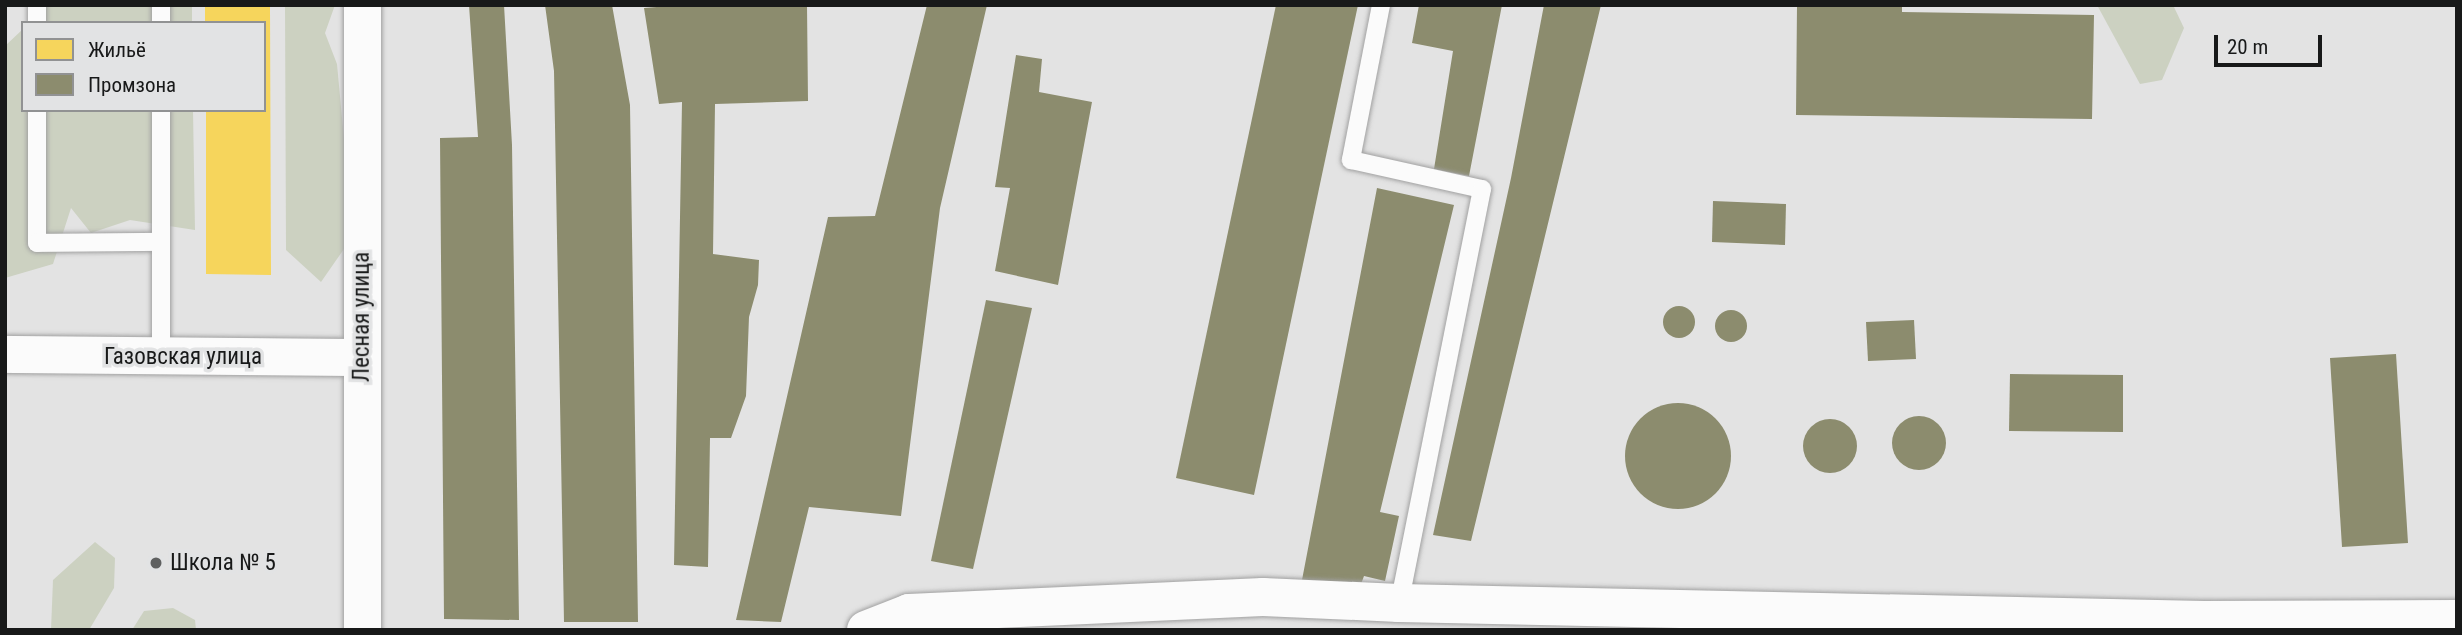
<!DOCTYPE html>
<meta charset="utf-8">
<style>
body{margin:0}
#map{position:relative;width:2462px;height:635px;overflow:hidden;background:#e3e3e3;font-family:"Roboto Condensed",sans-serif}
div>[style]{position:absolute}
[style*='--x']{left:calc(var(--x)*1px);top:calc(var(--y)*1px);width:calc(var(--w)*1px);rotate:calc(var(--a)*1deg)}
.green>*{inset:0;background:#ccd1c1}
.homes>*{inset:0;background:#f6d55c}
.industry>*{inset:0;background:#8c8c6e}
.round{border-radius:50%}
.roads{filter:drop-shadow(0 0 2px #a1a1a1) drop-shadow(0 0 2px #a1a1a1)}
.service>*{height:18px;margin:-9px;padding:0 9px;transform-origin:9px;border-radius:9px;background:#fbfbfb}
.minor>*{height:37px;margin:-18.5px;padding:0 18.5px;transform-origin:18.5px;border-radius:18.5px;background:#fbfbfb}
.secondary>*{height:38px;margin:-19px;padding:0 19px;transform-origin:19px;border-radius:19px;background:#fbfbfb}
.dots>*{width:19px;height:19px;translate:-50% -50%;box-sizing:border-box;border:4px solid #e2e3e4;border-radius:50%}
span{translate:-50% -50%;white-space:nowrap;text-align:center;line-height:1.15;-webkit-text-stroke:7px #e2e3e4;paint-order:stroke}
.street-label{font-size:23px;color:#181919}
.poi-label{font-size:23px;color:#181919}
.left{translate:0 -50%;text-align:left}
.frame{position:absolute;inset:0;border:7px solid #181919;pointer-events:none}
.legend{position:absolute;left:21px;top:21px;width:245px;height:91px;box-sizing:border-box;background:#e2e3e4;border:2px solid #919293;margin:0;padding:9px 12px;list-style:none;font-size:21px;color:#181919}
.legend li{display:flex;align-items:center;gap:14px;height:35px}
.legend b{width:35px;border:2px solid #919293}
.scale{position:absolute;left:2214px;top:35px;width:108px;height:32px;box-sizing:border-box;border:4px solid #181919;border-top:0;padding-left:9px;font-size:21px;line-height:24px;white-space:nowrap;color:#181919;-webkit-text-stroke:5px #e2e3e4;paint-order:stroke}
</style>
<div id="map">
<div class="green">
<div style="clip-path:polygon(46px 5px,192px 5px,192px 23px,29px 23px)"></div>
<div style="clip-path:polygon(285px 5px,335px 5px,325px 33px,337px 64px,353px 236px,321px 282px,286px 250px)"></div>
<div style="clip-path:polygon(2097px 5px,2173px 5px,2184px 28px,2162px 80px,2140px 84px)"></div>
<div style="clip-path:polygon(23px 29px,23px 110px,193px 110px,195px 230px,130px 220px,91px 233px,71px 208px,53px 264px,5px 278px,5px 46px)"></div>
<div style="clip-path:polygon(95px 542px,115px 558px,114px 588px,89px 630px,51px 630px,53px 580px)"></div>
<div style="clip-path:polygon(173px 608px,195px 620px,196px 630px,132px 630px,144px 611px)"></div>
</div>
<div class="homes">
<div style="clip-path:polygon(205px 5px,270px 5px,271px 275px,206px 274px,206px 110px,264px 110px,264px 23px,205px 23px)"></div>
</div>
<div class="industry">
<div style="clip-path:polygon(469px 5px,504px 5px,512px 145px,519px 620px,444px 619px,440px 138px,478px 137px)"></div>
<div style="clip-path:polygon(545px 5px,612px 5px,630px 105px,638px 622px,564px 622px,554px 71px)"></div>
<div style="clip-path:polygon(682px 5px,807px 5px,808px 101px,715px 104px,713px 254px,759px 260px,758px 285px,749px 317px,746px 396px,731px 438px,710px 438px,708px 567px,674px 565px,682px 102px,659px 104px,644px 8px)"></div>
<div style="clip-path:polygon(927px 5px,987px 5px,940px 208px,901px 516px,809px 507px,781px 622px,736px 620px,828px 217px,875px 216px)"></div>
<div style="clip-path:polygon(1276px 5px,1358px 5px,1254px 495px,1176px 478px)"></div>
<div style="clip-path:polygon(1419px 5px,1502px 5px,1469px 176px,1434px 169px,1453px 51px,1412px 43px)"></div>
<div style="clip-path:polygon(1544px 5px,1601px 5px,1471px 541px,1433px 535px,1511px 178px)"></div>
<div style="clip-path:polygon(1797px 5px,1902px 5px,1902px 12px,2094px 15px,2092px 119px,1796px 115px)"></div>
<div style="clip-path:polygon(1016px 55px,1042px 59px,1039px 92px,1092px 102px,1058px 285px,995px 271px,1010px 188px,995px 187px)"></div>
<div style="clip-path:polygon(1377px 188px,1454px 205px,1380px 512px,1399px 516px,1385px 581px,1364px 576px,1358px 592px,1302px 580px)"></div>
<div style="clip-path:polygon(1713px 201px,1786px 204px,1785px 245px,1712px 242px)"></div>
<div style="clip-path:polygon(986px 300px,1032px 308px,973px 569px,931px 561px)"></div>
<div class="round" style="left:1663px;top:306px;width:32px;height:32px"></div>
<div class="round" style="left:1715px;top:310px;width:32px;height:32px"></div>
<div style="clip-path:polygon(1914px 320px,1916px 359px,1868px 361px,1866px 322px)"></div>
<div style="clip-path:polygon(2396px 354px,2408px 543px,2342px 547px,2330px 358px)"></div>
<div style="clip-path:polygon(2010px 374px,2123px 375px,2123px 432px,2009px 431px)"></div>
<div class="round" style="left:1625px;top:403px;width:106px;height:106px"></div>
<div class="round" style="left:1892px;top:416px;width:54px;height:54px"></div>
<div class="round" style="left:1803px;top:419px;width:54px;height:54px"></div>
</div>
<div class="roads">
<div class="service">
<div style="--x:1381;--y:5;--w:158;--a:101"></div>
<div style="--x:1351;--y:160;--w:134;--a:12.5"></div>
<div style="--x:1482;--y:189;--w:422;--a:101.3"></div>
<div style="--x:37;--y:23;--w:18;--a:-90"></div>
<div style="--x:161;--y:23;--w:18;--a:-90"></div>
<div style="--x:37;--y:110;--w:133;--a:90"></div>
<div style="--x:37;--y:243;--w:124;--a:-0.5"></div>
<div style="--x:161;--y:356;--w:246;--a:-90"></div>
</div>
<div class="minor">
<div style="--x:5;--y:354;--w:356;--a:0.5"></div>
<div style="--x:362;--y:630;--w:625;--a:-90"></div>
</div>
<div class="secondary">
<div style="--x:866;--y:630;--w:46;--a:-21.6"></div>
<div style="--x:909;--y:613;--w:354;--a:-2.6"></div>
<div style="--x:1263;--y:597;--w:136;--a:2.5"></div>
<div style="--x:1399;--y:603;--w:805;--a:1.21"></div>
<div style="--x:2204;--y:620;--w:253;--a:-0.2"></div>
</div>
</div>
<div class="dots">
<div style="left:156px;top:563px;background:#5f6060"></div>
</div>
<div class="street-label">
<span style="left:362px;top:317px;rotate:-90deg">Лесная улица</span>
<span style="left:183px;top:357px">Газовская улица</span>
</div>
<div class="poi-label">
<span class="left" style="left:170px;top:563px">Школа № 5</span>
</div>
<div class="frame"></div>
<ul class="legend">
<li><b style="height:19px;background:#f6d55c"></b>Жильё</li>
<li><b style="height:19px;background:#8c8c6e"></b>Промзона</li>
</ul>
<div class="scale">20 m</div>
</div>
